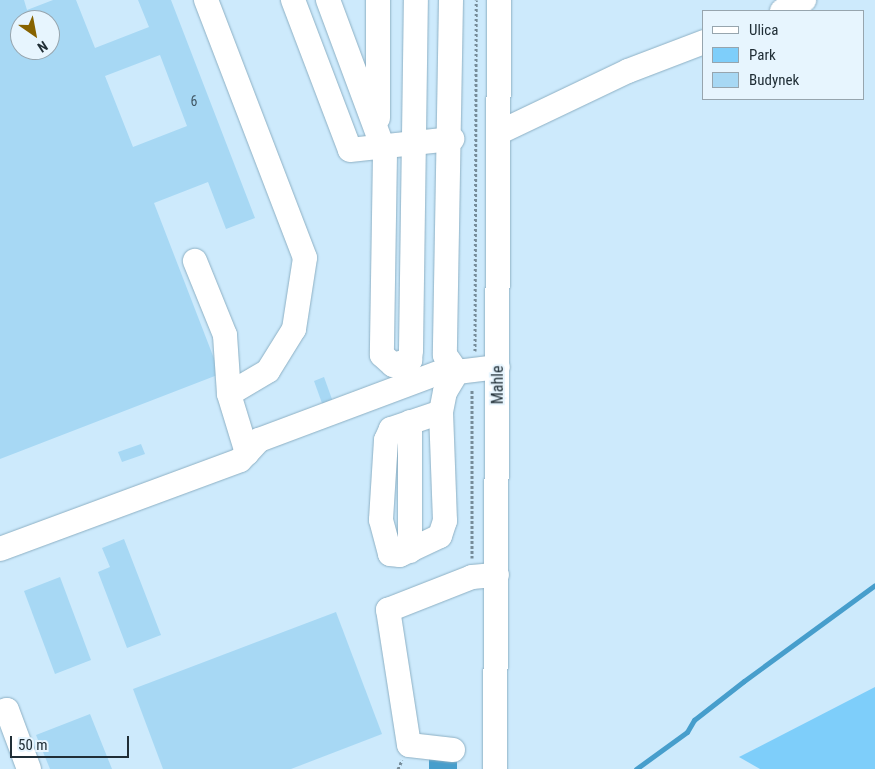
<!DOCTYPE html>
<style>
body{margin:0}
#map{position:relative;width:875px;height:769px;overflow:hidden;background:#cdeafc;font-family:"Roboto Condensed",sans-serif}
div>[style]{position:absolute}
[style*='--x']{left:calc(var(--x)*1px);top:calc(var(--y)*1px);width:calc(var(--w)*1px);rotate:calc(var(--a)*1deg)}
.green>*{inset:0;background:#7ecefa}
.water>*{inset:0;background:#479ecc}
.stream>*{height:5px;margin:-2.5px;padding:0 2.5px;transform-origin:2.5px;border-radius:2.5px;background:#479ecc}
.building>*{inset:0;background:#a7d8f4}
.path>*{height:3px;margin-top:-1.5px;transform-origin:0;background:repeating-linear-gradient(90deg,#768c99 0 2.5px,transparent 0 5px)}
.roads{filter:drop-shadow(0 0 1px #8db0c4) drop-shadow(0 0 1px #8db0c4)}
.minor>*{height:24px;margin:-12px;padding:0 12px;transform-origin:12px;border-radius:12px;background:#fff}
span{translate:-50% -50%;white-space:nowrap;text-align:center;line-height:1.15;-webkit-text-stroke:4px #e7f5fe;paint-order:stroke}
.number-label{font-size:14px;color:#425866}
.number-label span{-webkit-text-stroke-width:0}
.street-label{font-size:16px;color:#202e36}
.legend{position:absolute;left:702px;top:10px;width:162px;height:90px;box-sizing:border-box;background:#e7f5fe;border:1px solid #97a5ae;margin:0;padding:6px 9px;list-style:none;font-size:15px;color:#202e36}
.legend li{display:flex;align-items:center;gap:10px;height:25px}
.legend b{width:25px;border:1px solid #97a5ae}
.north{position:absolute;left:10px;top:10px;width:50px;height:50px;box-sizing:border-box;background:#e7f5fe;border:1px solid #97a5ae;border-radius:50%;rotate:147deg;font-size:14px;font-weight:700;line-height:20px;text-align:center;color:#202e36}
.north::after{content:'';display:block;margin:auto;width:18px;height:22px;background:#876300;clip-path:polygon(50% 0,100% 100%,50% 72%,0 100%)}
.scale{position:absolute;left:10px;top:736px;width:119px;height:22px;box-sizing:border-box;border:2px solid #202e36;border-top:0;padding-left:6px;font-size:15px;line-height:18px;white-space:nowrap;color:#202e36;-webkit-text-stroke:4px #e7f5fe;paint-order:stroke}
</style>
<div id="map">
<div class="green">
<div style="clip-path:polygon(875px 687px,875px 769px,760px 769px,739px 757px)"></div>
</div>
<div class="water">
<div style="clip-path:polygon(429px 759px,457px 759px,457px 769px,429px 769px)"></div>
</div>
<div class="stream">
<div style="--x:636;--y:769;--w:63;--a:-36"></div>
<div style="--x:687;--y:732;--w:14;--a:-60"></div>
<div style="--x:694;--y:720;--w:63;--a:-38"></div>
<div style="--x:744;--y:681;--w:162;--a:-36.2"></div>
</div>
<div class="building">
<div style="clip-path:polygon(evenodd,0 0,24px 0,27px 10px,53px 0,76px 0,95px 48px,149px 27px,138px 0,171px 0,255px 218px,226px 229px,208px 182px,154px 203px,220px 374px,0 459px,0 0,20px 20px,50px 20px,50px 50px,20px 50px,20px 20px,0 0,160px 55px,187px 126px,133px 147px,105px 76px,160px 55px)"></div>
<div style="clip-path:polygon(324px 377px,333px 402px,323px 406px,314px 381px)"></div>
<div style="clip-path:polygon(141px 444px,145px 454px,122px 462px,118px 452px)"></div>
<div style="clip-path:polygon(124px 539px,161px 635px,127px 648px,98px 572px,110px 567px,102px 548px)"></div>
<div style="clip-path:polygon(60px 577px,91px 660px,55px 674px,24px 591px)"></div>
<div style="clip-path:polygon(336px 612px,382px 734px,291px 769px,163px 769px,133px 689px)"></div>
<div style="clip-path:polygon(90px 714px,112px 769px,50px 769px,36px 735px)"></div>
</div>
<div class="path">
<div style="--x:475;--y:351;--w:351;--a:-89.8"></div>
<div style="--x:472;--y:558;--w:169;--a:-90"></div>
<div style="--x:398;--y:769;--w:10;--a:-66"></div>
</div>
<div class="roads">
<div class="minor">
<div style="--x:206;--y:0;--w:276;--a:69"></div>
<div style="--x:305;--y:258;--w:72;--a:98.8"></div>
<div style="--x:294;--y:329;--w:49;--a:121.8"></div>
<div style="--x:268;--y:371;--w:45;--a:149.5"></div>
<div style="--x:293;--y:0;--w:160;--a:69.2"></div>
<div style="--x:350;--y:150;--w:103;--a:-6.2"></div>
<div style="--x:328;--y:0;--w:163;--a:69.6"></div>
<div style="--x:385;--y:153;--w:202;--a:90.9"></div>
<div style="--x:382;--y:355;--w:15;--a:42"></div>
<div style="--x:393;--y:365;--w:18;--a:-16"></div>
<div style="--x:410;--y:360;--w:10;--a:-84"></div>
<div style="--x:411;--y:350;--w:350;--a:-89.2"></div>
<div style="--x:378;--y:0;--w:118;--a:90"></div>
<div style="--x:451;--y:0;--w:355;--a:91"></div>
<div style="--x:445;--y:355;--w:21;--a:55"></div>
<div style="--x:457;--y:372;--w:41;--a:-7"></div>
<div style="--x:782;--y:11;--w:25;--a:-27"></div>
<div style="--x:498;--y:133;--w:144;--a:-25.5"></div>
<div style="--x:628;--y:71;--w:81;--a:-20.9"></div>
<div style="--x:441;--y:412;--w:53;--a:161.2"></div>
<div style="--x:391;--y:429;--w:12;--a:114"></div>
<div style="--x:386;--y:440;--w:80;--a:93.6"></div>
<div style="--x:381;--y:520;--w:35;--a:75"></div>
<div style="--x:390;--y:554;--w:10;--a:6"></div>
<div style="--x:400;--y:555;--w:44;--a:-25.4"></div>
<div style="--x:440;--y:536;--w:16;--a:-72"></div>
<div style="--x:445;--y:521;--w:109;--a:-92.1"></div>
<div style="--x:441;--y:412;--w:20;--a:-79"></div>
<div style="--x:445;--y:392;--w:23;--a:-59"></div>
<div style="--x:410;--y:422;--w:129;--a:90"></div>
<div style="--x:247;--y:453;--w:18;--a:-47"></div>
<div style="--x:259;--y:440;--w:194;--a:-20.5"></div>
<div style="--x:441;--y:372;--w:16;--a:0"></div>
<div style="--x:0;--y:549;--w:256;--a:-20.3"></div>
<div style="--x:240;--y:460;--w:10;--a:-45"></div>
<div style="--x:247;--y:453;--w:62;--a:-107"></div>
<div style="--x:229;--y:394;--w:59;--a:-93.9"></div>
<div style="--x:225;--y:335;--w:80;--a:-112.1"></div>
<div style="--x:0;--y:712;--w:7;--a:-16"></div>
<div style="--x:7;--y:710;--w:63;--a:69.6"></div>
<div style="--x:453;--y:750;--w:44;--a:-173.5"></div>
<div style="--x:409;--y:745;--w:137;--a:-98.8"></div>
<div style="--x:388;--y:610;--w:90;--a:-21.4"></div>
<div style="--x:472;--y:577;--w:25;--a:-5"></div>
<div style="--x:495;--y:769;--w:769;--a:-89.7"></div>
</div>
</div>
<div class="number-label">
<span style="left:194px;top:101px">6</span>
</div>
<div class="street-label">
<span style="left:498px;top:385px;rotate:-90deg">Mahle</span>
</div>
<ul class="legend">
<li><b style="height:6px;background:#fff"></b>Ulica</li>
<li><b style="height:14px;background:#7ecefa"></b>Park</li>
<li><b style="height:14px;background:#a7d8f4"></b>Budynek</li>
</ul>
<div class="north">N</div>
<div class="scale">50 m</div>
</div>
